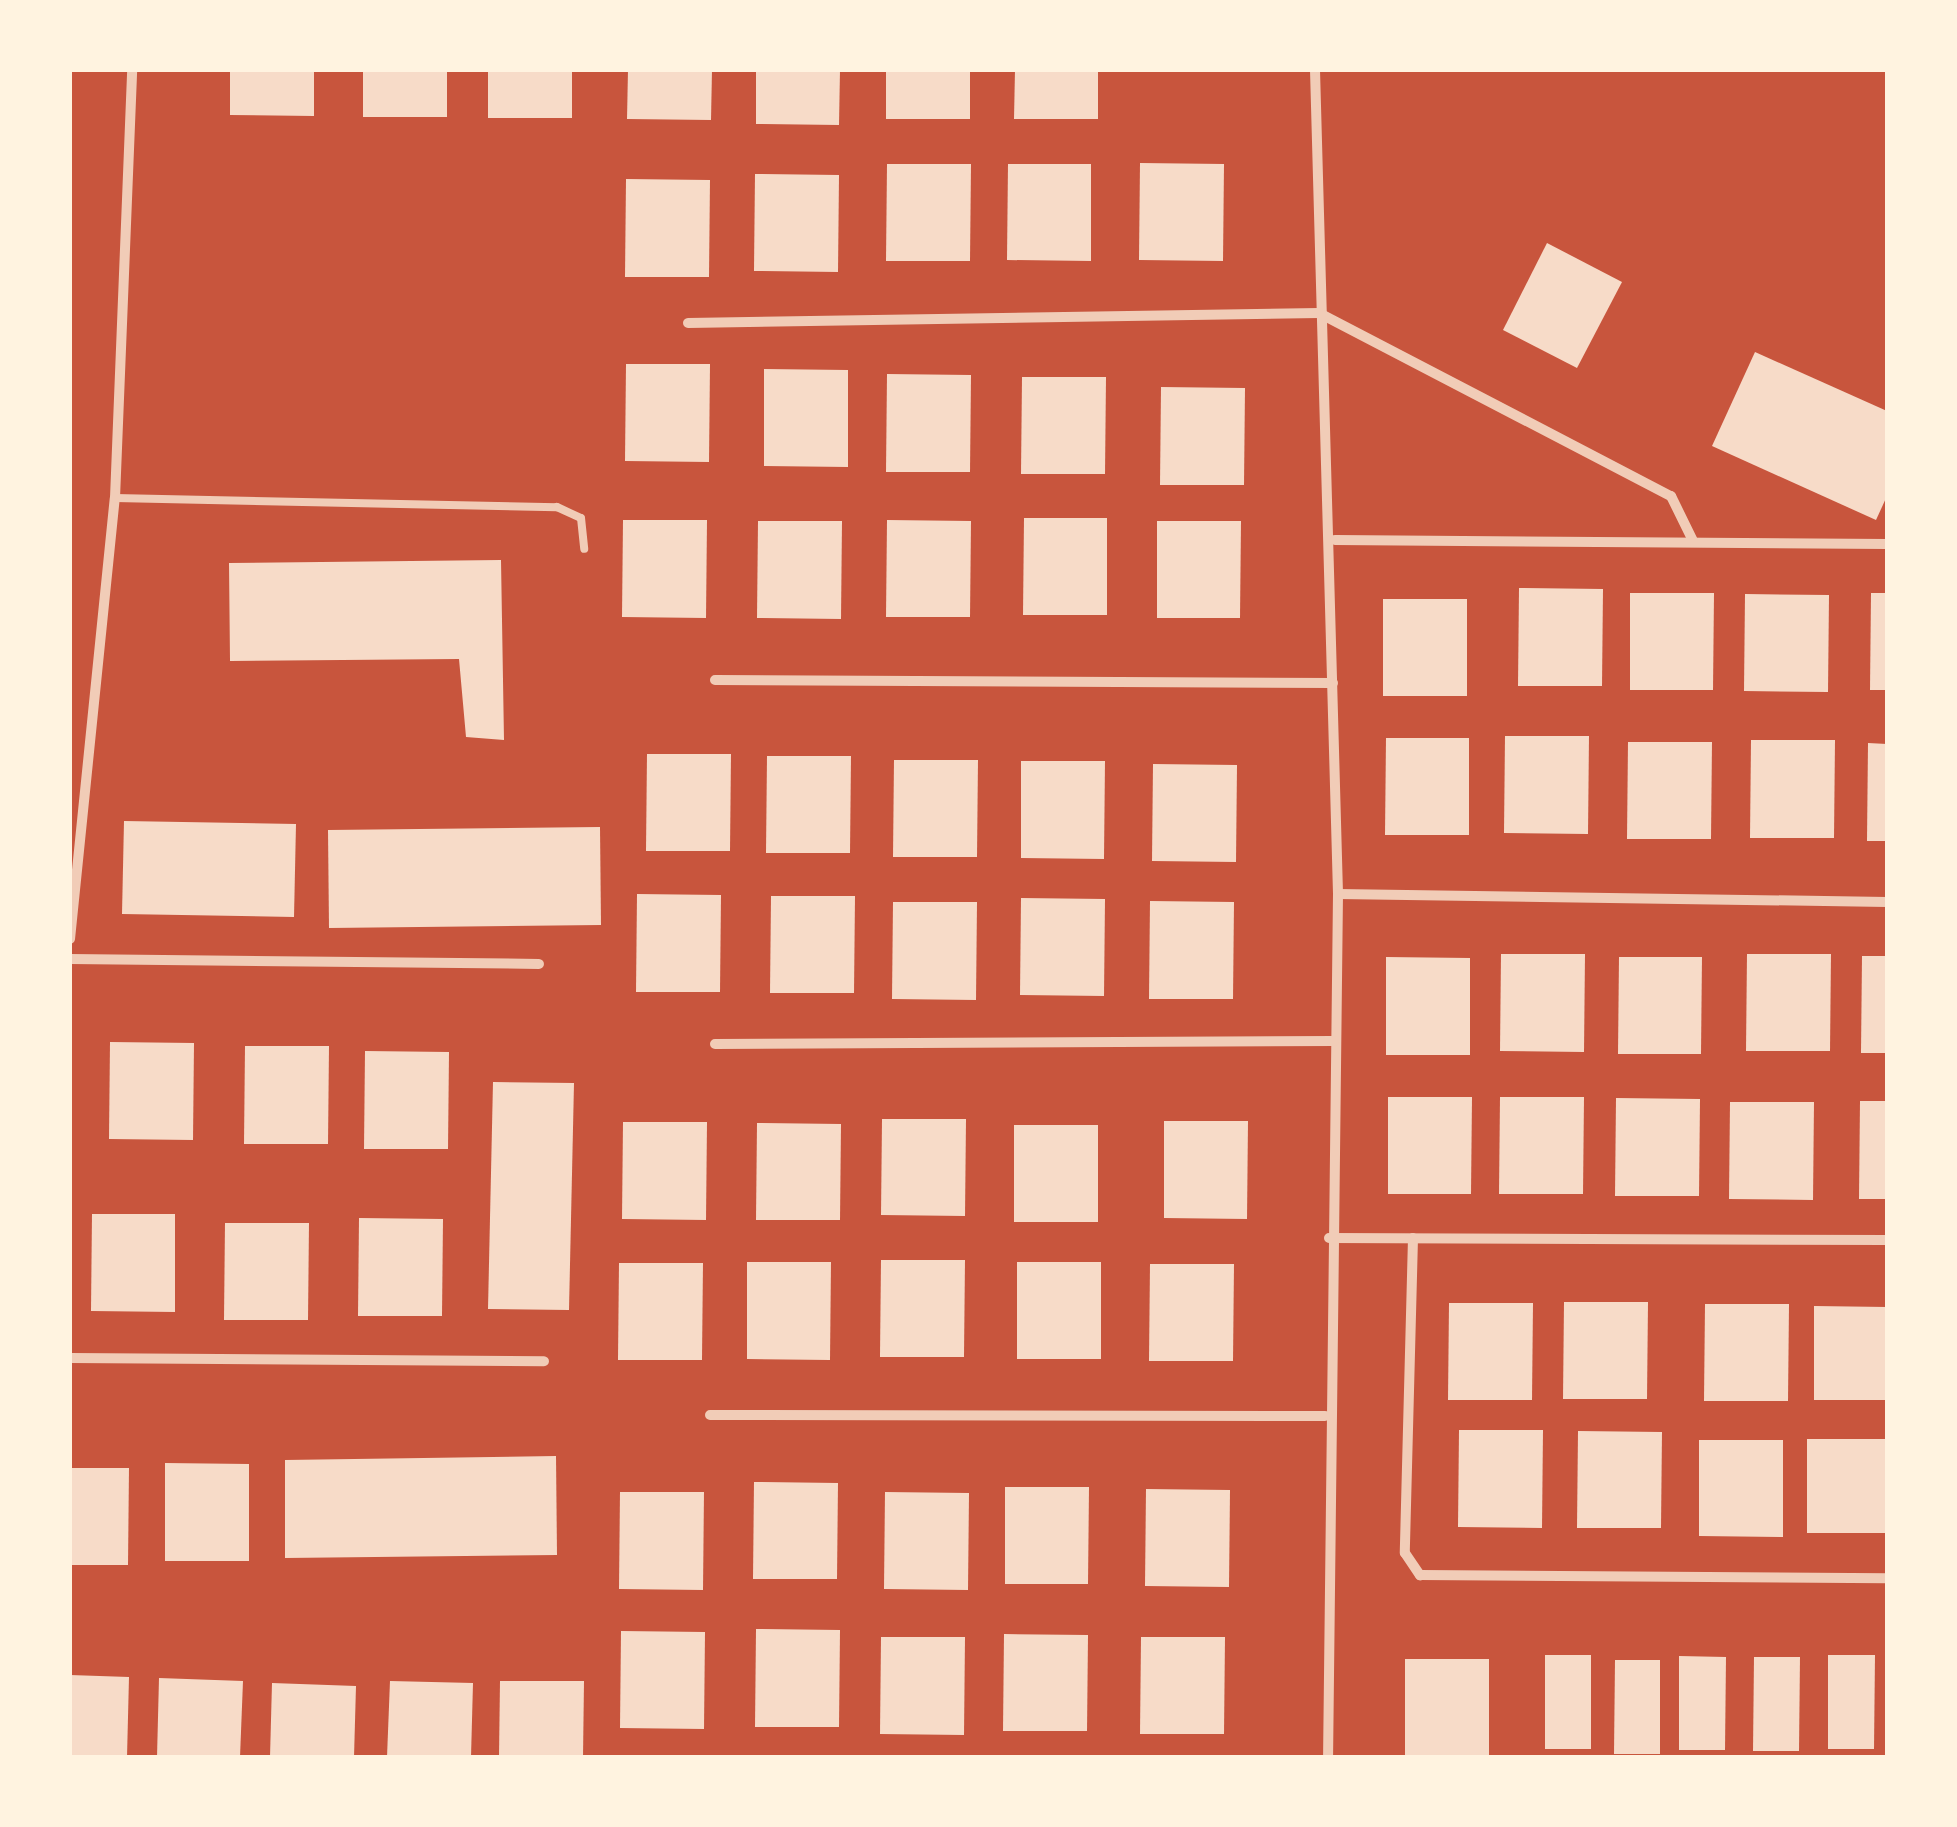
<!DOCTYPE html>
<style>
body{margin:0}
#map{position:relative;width:1957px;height:1827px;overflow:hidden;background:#c8553d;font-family:Commissioner,sans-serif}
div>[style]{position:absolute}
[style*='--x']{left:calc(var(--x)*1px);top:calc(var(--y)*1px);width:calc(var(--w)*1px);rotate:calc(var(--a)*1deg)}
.building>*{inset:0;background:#f7dbc8}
.service>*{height:8px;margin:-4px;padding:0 4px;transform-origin:4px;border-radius:4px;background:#f1ccb7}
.minor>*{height:10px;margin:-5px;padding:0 5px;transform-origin:5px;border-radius:5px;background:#f1ccb7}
span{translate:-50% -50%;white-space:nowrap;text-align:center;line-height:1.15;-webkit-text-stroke:8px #fff3e0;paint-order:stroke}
.frame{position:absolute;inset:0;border:72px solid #fff3e0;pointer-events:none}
</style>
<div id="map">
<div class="building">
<div style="clip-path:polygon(230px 70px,314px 70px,314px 116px,230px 115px)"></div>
<div style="clip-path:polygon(363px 70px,447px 70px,447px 117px,363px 117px)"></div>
<div style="clip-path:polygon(488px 70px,572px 70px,572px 118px,488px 118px)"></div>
<div style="clip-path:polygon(628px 70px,712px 70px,711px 120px,627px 119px)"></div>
<div style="clip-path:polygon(756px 70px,840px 70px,839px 125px,756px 124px)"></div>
<div style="clip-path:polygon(886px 70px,970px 70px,970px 119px,886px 119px)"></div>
<div style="clip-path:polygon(1015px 70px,1098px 70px,1098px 119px,1014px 119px)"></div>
<div style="clip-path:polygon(1140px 163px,1224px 164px,1223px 261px,1139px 260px)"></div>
<div style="clip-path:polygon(887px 164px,971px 164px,970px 261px,886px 261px)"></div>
<div style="clip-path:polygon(1008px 164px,1091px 164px,1091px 261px,1007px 260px)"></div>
<div style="clip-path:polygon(755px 174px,839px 175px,838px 272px,754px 271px)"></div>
<div style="clip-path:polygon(626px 179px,710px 180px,709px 277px,625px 277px)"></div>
<div style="clip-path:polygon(1547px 243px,1622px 282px,1577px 368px,1503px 330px)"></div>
<div style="clip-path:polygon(1755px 352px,1887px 411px,1887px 496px,1876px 520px,1712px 446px)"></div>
<div style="clip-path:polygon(626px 364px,710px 364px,709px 462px,625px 461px)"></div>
<div style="clip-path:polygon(764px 369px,848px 370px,848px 467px,764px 466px)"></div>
<div style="clip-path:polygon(887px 374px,971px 375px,970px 472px,886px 472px)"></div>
<div style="clip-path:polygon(1022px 377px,1106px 377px,1105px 474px,1021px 474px)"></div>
<div style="clip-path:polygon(1161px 387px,1245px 388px,1244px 485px,1160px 485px)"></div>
<div style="clip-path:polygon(1024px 518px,1107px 518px,1107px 615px,1023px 615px)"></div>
<div style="clip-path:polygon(623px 520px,707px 520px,706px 618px,622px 617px)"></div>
<div style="clip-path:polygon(887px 520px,971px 521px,970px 617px,886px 617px)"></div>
<div style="clip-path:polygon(758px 521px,842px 521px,841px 619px,757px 618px)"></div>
<div style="clip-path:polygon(1157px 521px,1241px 521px,1240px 618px,1157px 618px)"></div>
<div style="clip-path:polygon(501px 560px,504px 740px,466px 737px,459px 659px,230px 661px,229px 563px)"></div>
<div style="clip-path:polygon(1519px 588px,1603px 589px,1602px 686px,1518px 686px)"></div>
<div style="clip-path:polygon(1630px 593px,1714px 593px,1713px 690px,1630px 690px)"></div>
<div style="clip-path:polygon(1871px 593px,1887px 593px,1887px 690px,1870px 690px)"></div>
<div style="clip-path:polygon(1745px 594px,1829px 595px,1828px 692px,1744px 691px)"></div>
<div style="clip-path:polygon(1383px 599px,1467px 599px,1467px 696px,1383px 696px)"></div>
<div style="clip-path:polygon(1505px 736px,1589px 736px,1588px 834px,1504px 833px)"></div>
<div style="clip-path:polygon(1386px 738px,1469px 738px,1469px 835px,1385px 835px)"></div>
<div style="clip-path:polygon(1751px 740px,1835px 740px,1834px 838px,1750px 838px)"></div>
<div style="clip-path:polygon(1628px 742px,1712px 742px,1711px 839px,1627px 839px)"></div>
<div style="clip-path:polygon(1868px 743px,1887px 744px,1887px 841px,1867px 841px)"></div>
<div style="clip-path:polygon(647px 754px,731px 754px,730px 851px,646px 851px)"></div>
<div style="clip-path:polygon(767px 756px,851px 756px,850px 853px,766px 853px)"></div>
<div style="clip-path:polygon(894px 760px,978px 760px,977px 857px,893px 857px)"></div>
<div style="clip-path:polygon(1021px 761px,1105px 761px,1104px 859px,1021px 858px)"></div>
<div style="clip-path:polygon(1153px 764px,1237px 765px,1236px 862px,1152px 861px)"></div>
<div style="clip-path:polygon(124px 821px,296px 824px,294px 917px,122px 914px)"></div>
<div style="clip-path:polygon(600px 827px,601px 925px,329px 928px,328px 830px)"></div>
<div style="clip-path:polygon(637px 894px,721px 895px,720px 992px,636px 992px)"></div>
<div style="clip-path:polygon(771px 896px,855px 896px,854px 993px,770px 993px)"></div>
<div style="clip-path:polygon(1021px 898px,1105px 899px,1104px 996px,1020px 995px)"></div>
<div style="clip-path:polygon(1150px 901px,1234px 902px,1233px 999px,1149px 999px)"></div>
<div style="clip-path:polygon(893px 902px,977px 902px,976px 1000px,892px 999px)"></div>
<div style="clip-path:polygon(1501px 954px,1585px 954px,1584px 1052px,1500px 1051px)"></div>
<div style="clip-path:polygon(1747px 954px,1831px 954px,1830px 1051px,1746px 1051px)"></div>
<div style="clip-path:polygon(1862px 956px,1887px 956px,1887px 1053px,1861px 1053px)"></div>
<div style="clip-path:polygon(1386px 957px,1470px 958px,1470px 1055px,1386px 1055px)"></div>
<div style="clip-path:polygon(1619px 957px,1702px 957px,1701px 1054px,1618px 1054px)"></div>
<div style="clip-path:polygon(110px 1042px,194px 1043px,193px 1140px,109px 1139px)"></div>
<div style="clip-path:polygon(245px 1046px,329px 1046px,328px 1144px,244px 1144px)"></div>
<div style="clip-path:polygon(365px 1051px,449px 1052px,448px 1149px,364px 1149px)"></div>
<div style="clip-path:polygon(493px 1082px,574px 1083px,569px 1310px,488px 1309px)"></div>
<div style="clip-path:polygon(1388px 1097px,1472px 1097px,1471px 1194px,1388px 1194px)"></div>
<div style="clip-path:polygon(1500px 1097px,1584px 1097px,1583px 1194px,1499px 1194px)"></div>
<div style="clip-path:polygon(1616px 1098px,1700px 1099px,1699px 1196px,1615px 1196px)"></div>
<div style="clip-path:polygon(1860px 1101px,1887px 1101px,1887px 1199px,1859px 1199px)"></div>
<div style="clip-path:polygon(1730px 1102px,1814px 1102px,1813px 1200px,1729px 1199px)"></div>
<div style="clip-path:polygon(882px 1119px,966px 1119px,965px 1216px,881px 1215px)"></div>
<div style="clip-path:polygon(1164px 1121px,1248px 1121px,1247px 1219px,1164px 1218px)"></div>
<div style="clip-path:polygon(623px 1122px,707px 1122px,706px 1220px,622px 1219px)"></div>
<div style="clip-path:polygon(757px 1123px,841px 1124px,840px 1220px,756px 1220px)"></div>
<div style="clip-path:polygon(1014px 1125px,1098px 1125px,1098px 1222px,1014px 1222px)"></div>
<div style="clip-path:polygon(92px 1214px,175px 1214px,175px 1312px,91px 1311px)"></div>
<div style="clip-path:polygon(359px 1218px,443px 1219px,442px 1316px,358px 1316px)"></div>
<div style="clip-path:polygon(225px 1223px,309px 1223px,308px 1320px,224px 1320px)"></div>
<div style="clip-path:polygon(881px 1260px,965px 1260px,964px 1357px,880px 1357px)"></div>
<div style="clip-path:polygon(747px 1262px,831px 1262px,830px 1360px,747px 1359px)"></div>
<div style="clip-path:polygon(1017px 1262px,1101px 1262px,1101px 1359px,1017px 1359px)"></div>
<div style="clip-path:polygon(619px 1263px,703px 1263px,702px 1360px,618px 1360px)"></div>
<div style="clip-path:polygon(1150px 1264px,1234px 1264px,1233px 1361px,1149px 1361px)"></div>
<div style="clip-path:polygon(1564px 1302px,1648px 1302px,1647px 1399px,1563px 1399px)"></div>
<div style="clip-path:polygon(1449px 1303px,1533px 1303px,1532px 1400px,1448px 1400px)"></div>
<div style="clip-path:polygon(1705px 1304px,1789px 1304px,1788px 1401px,1704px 1401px)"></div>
<div style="clip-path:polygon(1814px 1306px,1887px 1307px,1887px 1400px,1814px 1400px)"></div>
<div style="clip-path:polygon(1459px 1430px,1543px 1430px,1542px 1528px,1458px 1527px)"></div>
<div style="clip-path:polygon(1578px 1431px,1662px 1432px,1661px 1528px,1577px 1528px)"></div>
<div style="clip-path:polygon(1807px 1439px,1887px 1439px,1887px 1533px,1807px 1533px)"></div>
<div style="clip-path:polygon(1699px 1440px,1783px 1440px,1783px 1537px,1699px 1536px)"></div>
<div style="clip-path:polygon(556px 1456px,557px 1555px,285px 1558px,285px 1460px)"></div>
<div style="clip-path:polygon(165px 1463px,249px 1464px,249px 1561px,165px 1561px)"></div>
<div style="clip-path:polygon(70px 1468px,129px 1468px,128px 1565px,70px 1565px)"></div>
<div style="clip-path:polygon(754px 1482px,838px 1483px,837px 1579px,753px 1579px)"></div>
<div style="clip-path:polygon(1005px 1487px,1089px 1487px,1088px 1584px,1005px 1584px)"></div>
<div style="clip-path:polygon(1146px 1489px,1230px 1490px,1229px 1587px,1145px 1586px)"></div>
<div style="clip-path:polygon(620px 1492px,704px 1492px,703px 1590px,619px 1589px)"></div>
<div style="clip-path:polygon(885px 1492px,969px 1493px,968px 1590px,884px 1589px)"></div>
<div style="clip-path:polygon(756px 1629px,840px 1630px,839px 1727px,755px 1727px)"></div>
<div style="clip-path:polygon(621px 1631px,705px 1632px,704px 1729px,620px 1728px)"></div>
<div style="clip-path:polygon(1004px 1634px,1088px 1635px,1087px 1731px,1003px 1731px)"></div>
<div style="clip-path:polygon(881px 1637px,965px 1637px,964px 1735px,880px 1734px)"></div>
<div style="clip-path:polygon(1141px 1637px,1225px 1637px,1224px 1734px,1140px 1734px)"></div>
<div style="clip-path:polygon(1545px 1655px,1591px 1655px,1591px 1749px,1545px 1749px)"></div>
<div style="clip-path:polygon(1828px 1655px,1875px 1655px,1874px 1749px,1828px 1749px)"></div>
<div style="clip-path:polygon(1679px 1656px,1726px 1657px,1725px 1750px,1679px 1750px)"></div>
<div style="clip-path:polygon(1754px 1657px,1800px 1657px,1799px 1751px,1753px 1751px)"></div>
<div style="clip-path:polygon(1405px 1659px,1489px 1659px,1489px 1756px,1405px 1756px)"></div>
<div style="clip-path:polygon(1615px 1660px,1660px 1660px,1660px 1754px,1614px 1754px)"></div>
<div style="clip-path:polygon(70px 1675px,129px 1677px,127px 1757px,70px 1757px)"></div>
<div style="clip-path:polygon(159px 1678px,243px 1681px,240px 1757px,157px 1757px)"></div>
<div style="clip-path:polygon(390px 1681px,473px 1683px,471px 1757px,387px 1757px)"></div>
<div style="clip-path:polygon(500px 1681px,584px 1681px,583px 1757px,499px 1757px)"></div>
<div style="clip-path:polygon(272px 1683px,356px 1686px,354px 1757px,270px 1757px)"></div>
</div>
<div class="service">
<div style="--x:115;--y:498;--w:442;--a:1.2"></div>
<div style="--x:557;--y:507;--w:26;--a:25"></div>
<div style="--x:581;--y:518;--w:31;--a:84"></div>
</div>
<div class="minor">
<div style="--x:1315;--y:70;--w:824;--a:88.4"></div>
<div style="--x:1338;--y:894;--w:863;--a:90.66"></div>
<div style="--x:688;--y:323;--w:631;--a:-0.91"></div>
<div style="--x:1319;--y:313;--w:397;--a:27.5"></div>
<div style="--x:1671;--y:496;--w:50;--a:63.9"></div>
<div style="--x:1335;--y:540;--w:552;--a:0.42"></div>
<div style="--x:715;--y:680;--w:618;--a:0.28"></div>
<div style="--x:1338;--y:894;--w:549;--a:0.83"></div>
<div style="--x:70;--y:939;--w:443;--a:-84.2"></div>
<div style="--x:115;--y:498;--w:428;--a:-87.7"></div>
<div style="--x:70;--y:959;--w:469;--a:0.6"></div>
<div style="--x:715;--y:1044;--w:619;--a:-0.28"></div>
<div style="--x:1329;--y:1238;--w:558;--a:0.21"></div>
<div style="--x:1413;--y:1238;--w:315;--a:91.5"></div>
<div style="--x:1405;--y:1553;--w:27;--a:56"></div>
<div style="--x:1420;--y:1575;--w:467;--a:0.4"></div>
<div style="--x:70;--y:1358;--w:474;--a:0.4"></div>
<div style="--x:710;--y:1415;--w:615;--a:0.09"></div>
</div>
<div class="frame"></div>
</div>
